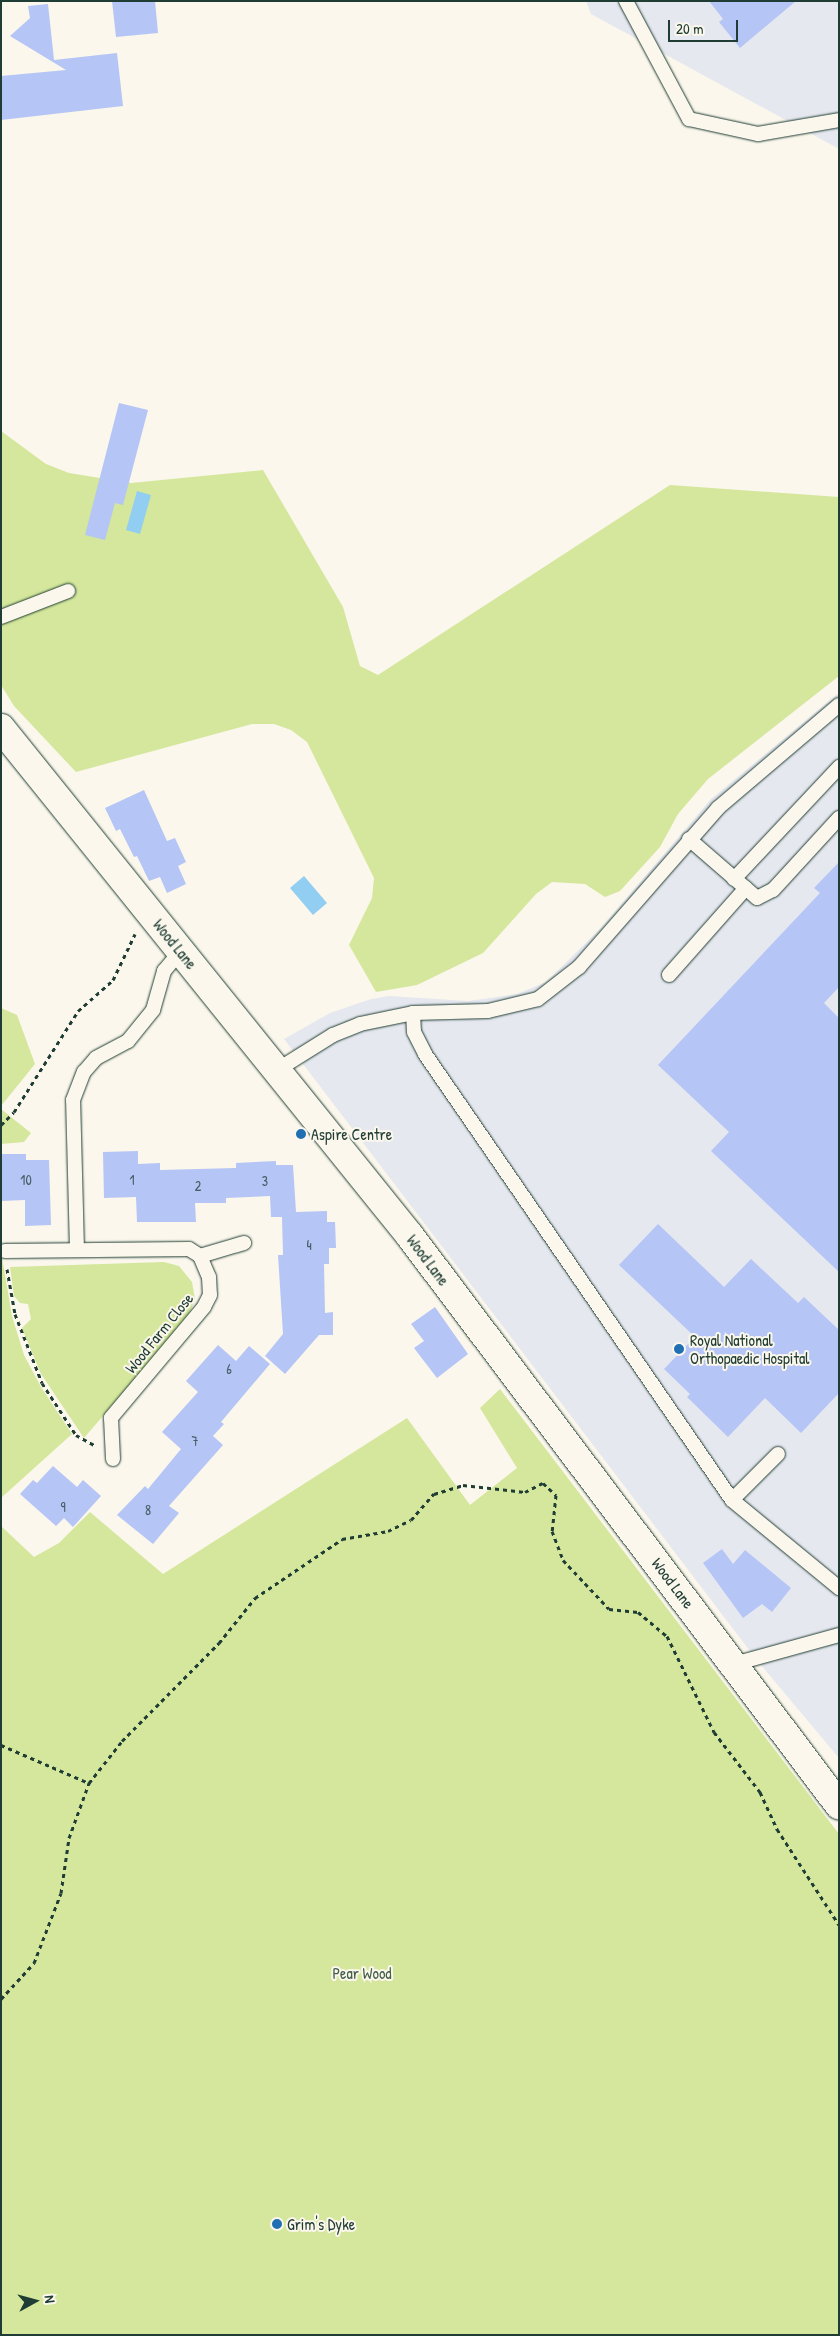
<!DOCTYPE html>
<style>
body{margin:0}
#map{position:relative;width:840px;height:2336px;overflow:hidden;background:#fbf7ec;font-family:"Patrick Hand",sans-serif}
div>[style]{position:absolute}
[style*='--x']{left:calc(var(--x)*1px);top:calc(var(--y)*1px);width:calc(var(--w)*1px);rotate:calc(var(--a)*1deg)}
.built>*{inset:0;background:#e6e8ef}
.green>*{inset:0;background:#d4e79c}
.water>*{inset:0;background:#92cdf2}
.building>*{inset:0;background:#b5c5f5}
.path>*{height:3px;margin-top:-1.5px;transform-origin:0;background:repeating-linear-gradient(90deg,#1f3d34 0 4px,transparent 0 8px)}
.roads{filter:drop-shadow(0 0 1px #1f3d34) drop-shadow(0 0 1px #1f3d34)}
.lane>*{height:14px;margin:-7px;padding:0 7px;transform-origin:7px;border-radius:7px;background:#fbf7ec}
.secondary>*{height:28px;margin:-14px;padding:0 14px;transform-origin:14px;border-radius:14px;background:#fbf7ec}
.dots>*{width:14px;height:14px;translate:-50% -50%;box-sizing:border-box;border:2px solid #fbf7ec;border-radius:50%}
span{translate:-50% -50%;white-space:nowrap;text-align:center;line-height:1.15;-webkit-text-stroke:4px #fbf7ec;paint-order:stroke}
.number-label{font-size:14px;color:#445f64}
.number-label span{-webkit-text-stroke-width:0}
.street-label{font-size:16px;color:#1f3d34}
.poi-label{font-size:16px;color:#1f3d34}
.left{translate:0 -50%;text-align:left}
.park-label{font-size:16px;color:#435f49}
.frame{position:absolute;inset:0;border:2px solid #1f3d34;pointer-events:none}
.north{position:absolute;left:10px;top:2276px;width:50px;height:50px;-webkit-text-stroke:4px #fbf7ec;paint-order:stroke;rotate:83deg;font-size:14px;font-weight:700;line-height:20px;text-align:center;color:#1f3d34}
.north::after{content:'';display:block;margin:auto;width:18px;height:22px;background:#1f3d34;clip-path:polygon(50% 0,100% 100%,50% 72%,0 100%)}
.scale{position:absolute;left:668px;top:20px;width:70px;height:22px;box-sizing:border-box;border:2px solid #1f3d34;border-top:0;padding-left:6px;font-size:15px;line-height:18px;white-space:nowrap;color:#1f3d34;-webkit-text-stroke:4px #fbf7ec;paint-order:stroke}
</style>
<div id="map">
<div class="built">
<div style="clip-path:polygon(586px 1px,839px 1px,839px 149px,591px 14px)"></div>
<div style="clip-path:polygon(839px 693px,839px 1758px,756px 1659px,284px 1039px,330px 1013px,371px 999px,389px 996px,468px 1001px,517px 994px,546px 982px,601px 928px,711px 799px)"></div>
</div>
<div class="green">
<div style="clip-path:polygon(1px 431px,46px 464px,69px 473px,131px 483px,263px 470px,343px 607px,360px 666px,378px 675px,670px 485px,839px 497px,839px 676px,708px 779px,678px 814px,660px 847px,620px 891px,605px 897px,585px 884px,552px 882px,536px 894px,483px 953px,417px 985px,376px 992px,349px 945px,372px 898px,374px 878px,307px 742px,291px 730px,274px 724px,252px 724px,76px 772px,14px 706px,1px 685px)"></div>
<div style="clip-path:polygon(1px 1008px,17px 1015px,35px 1064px,1px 1106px)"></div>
<div style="clip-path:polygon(1px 1109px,31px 1133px,24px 1142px,1px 1144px)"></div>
<div style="clip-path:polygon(1px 1251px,12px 1316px,24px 1355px,41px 1387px,72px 1434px,1px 1498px)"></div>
<div style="clip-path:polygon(164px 1262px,179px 1266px,192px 1282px,195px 1299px,188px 1317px,84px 1438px,41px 1374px,22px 1328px,31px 1319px,28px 1304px,20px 1303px,14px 1296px,10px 1267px)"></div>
<div style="clip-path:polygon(500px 1389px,839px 1834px,839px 2335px,1px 2335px,1px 1526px,34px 1557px,59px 1543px,90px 1512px,163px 1574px,407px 1418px,470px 1505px,517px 1468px,480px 1408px)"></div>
</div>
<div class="water">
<div style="clip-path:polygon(137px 491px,151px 495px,140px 534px,126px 530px)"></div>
<div style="clip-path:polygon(304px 876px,327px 903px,313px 915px,290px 888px)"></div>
</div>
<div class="building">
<div style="clip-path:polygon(112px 1px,155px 1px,158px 33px,116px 37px)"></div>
<div style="clip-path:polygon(709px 1px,796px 1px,740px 48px,719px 22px,723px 19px)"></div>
<div style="clip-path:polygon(48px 4px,54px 60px,117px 53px,123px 106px,1px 120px,1px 76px,66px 70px,10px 36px,30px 18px,28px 6px)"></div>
<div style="clip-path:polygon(119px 403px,148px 410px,123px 505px,115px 503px,105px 540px,85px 535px)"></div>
<div style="clip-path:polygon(144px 790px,167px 841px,175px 838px,186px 862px,178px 866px,186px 884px,167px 893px,160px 877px,149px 881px,137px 856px,134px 857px,120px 829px,116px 831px,105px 808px)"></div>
<div style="clip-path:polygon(839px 862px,839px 987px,824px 1003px,839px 1018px,839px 1272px,711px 1151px,729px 1132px,658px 1065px,820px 893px,814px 888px)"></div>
<div style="clip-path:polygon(138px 1151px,138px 1164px,160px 1163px,160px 1170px,236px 1168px,236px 1163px,276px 1161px,276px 1165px,293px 1165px,296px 1212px,327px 1211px,327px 1222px,335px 1222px,336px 1248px,329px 1248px,329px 1264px,324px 1264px,325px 1313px,333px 1312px,333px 1335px,319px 1335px,285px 1374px,265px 1356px,283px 1334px,278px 1255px,283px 1255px,282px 1217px,271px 1217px,270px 1196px,226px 1198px,226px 1203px,195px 1203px,196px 1222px,137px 1222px,136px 1197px,104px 1198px,103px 1152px)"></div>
<div style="clip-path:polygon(1px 1154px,26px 1154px,26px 1160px,49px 1160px,51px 1225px,25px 1226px,25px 1200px,1px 1201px)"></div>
<div style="clip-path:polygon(658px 1224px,724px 1287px,751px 1259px,798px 1303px,804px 1297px,839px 1330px,839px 1393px,801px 1433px,765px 1398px,728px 1437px,687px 1397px,690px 1394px,664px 1369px,695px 1337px,619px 1265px)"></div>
<div style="clip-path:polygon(435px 1307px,468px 1354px,437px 1378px,414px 1348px,424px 1341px,411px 1324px)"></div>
<div style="clip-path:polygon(218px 1345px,236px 1361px,249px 1346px,270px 1364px,221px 1422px,224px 1424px,213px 1436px,223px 1445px,169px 1506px,179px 1513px,153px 1544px,117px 1515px,145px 1486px,148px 1489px,181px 1449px,162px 1432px,198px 1392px,186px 1381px)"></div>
<div style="clip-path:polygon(53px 1466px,77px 1487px,83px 1480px,101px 1496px,73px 1527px,64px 1518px,56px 1526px,20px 1494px,33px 1480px,37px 1483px)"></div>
<div style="clip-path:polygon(722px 1549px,733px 1564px,745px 1550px,791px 1588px,772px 1612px,762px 1604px,743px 1618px,703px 1563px)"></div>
</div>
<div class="path">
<div style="--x:1;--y:1125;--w:18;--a:-45"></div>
<div style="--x:14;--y:1112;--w:120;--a:-57.6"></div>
<div style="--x:78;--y:1011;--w:47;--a:-41.5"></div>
<div style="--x:113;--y:980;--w:51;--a:-64.4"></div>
<div style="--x:7;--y:1269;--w:46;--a:79.9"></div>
<div style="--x:15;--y:1314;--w:74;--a:68.6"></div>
<div style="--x:42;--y:1383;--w:62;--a:56.8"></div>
<div style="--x:76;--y:1435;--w:21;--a:29"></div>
<div style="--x:1;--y:1745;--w:96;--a:23.4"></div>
<div style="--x:1;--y:1999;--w:49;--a:-47.5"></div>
<div style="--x:34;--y:1963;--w:75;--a:-68.9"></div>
<div style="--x:61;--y:1893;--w:56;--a:-81.7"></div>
<div style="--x:69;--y:1838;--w:59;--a:-70"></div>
<div style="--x:89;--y:1783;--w:53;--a:-51.8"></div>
<div style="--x:122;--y:1741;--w:138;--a:-45.3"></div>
<div style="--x:219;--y:1643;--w:58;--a:-51.3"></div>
<div style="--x:255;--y:1598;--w:105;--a:-34.1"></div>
<div style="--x:342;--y:1539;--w:47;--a:-9.9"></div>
<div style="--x:388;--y:1531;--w:25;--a:-26"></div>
<div style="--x:411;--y:1520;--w:35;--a:-49"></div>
<div style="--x:434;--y:1494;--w:30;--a:-17"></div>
<div style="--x:463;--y:1485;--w:62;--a:6.4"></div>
<div style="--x:525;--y:1492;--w:20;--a:-27"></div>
<div style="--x:543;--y:1483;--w:18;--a:43"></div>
<div style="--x:556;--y:1495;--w:36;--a:96"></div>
<div style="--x:552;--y:1531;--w:31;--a:69"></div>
<div style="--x:563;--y:1560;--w:67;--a:46.8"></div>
<div style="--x:609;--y:1609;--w:29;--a:6"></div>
<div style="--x:638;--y:1612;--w:38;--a:40"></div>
<div style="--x:667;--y:1636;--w:107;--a:63.9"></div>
<div style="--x:714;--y:1732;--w:76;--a:52.5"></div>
<div style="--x:760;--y:1792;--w:41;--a:65.3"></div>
<div style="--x:777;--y:1829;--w:114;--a:57.1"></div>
</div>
<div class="roads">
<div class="lane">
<div style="--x:626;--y:1;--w:134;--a:61.9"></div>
<div style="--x:689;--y:119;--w:71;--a:12.3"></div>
<div style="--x:758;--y:134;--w:82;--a:-9.8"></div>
<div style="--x:1;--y:617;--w:72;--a:-21.2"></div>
<div style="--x:689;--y:839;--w:90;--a:40.9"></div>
<div style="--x:757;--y:898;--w:18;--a:-27"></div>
<div style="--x:773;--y:890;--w:98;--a:-47.5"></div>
<div style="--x:734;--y:879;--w:154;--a:-46.8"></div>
<div style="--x:669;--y:975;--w:116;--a:-48.5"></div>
<div style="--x:413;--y:1013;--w:19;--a:87"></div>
<div style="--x:414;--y:1032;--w:25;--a:63"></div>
<div style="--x:425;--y:1054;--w:541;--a:55.46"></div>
<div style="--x:732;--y:1500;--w:139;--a:39.4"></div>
<div style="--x:277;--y:1070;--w:66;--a:-32"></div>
<div style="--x:333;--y:1035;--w:29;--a:-22"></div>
<div style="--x:360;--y:1024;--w:54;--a:-11.7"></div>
<div style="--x:413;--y:1013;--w:75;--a:-1.5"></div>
<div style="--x:488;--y:1011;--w:51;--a:-13.5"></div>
<div style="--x:538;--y:999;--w:52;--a:-38"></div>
<div style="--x:579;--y:967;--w:211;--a:-48.8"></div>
<div style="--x:718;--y:808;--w:159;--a:-40.4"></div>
<div style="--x:77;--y:1250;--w:150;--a:-91.5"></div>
<div style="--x:73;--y:1100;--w:30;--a:-69"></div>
<div style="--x:84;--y:1072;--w:18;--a:-49"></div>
<div style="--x:96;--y:1058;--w:36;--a:-28"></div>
<div style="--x:128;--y:1041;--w:40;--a:-51"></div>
<div style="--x:153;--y:1010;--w:41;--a:-74.2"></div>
<div style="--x:164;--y:971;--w:26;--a:-50"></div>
<div style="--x:5;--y:1251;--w:184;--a:-0.6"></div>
<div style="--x:189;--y:1249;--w:13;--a:32"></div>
<div style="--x:200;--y:1256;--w:23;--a:67"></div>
<div style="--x:209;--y:1277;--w:18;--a:87"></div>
<div style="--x:210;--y:1295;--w:13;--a:117"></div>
<div style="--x:204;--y:1307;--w:145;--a:130"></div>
<div style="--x:111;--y:1418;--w:41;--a:87.2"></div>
<div style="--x:200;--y:1256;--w:46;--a:-16.5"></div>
<div style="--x:732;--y:1500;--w:65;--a:-45"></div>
<div style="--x:734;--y:1664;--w:109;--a:-15.4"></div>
</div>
<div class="secondary">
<div style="--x:1;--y:728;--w:652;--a:51.16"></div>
<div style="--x:410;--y:1236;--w:713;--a:52.99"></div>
</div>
</div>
<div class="dots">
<div style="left:301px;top:1134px;background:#1f6fb2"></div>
<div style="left:679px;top:1349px;background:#1f6fb2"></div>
<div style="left:277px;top:2224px;background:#1f6fb2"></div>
</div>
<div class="number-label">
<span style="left:26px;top:1180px">10</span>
<span style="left:132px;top:1180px">1</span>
<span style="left:265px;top:1181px">3</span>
<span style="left:198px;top:1186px">2</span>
<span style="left:309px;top:1245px">4</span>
<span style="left:229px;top:1369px">6</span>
<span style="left:195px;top:1441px">7</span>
<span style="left:63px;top:1507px">9</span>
<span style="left:148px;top:1510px">8</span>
</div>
<div class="street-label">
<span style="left:175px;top:944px;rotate:51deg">Wood Lane</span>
<span style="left:428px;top:1260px;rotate:53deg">Wood Lane</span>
<span style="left:159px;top:1333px;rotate:-51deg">Wood Farm Close</span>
<span style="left:673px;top:1583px;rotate:53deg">Wood Lane</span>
</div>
<div class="poi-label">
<span class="left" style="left:311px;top:1134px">Aspire Centre</span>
<span class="left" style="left:690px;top:1349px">Royal National<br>Orthopaedic Hospital</span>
<span class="left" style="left:287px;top:2224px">Grim's Dyke</span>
</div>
<div class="park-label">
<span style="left:362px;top:1973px">Pear Wood</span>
</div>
<div class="frame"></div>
<div class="north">N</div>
<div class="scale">20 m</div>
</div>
